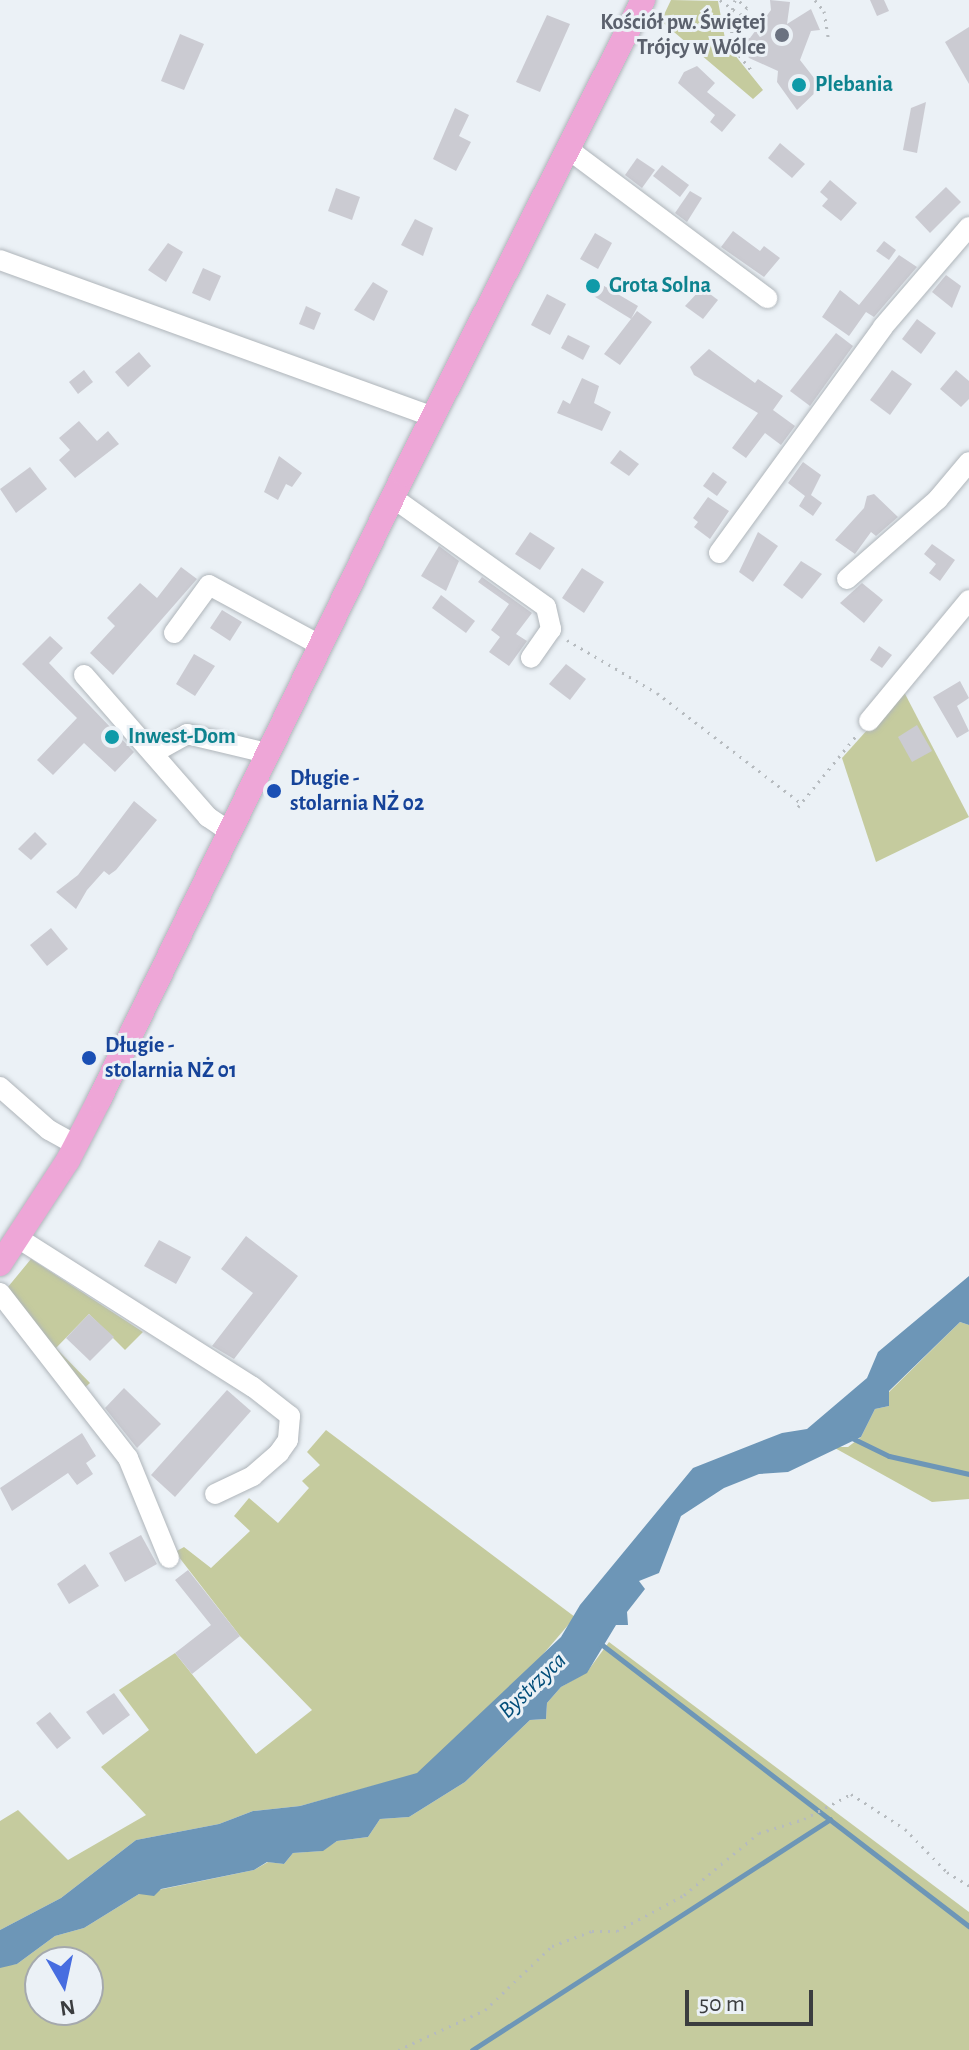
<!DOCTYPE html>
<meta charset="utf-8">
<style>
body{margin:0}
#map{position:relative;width:969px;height:2050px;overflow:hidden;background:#ebf1f6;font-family:"Alegreya Sans",sans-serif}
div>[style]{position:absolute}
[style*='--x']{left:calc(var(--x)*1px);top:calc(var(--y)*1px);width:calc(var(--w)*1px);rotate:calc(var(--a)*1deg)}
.green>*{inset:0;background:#c5cb9e}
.water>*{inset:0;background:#6d96b7}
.stream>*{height:5px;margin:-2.5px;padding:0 2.5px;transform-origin:2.5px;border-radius:2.5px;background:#6d96b7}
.building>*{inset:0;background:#cbcbd2}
.path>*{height:3px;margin-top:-1.5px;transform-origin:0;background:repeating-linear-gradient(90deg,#b6bbbf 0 2px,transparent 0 8px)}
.roads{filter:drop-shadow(0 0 2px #afb5ba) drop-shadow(0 0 2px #afb5ba)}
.minor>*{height:20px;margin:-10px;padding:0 10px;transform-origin:10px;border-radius:10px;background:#fff}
.major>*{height:24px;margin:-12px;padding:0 12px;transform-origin:12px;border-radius:12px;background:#eea6d7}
.dots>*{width:22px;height:22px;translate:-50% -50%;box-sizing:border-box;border:4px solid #ebf1f6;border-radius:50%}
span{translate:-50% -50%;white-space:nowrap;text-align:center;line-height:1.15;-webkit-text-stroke:6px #ebf1f6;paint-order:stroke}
.worship-label{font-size:22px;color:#5b616d;font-weight:700}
.right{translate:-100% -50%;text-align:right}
.culture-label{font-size:22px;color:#0d838f;font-weight:700}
.left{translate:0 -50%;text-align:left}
.transit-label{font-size:22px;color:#164399;font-weight:700}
.water-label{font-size:24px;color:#024d79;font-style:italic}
.north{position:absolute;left:24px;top:1946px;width:80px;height:80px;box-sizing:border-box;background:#ebf1f6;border:2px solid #a5a9ad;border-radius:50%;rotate:171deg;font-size:22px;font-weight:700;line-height:32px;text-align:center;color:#3b3d3f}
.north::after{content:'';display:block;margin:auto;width:28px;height:36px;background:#476de0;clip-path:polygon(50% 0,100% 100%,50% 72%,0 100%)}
.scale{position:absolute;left:685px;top:1990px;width:128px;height:36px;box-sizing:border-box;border:4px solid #3b3d3f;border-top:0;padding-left:10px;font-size:24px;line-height:28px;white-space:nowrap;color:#3b3d3f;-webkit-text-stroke:6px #ebf1f6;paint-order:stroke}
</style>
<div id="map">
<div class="green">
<div style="clip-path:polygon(671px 0,718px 1px,726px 44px,763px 90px,753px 99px,661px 21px)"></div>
<div style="clip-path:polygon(903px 690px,969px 817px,876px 862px,842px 758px)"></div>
<div style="clip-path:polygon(31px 1259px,143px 1332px,125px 1350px,89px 1314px,56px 1348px,90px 1383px,80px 1392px,3px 1293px)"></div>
<div style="clip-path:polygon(960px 1322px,969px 1325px,969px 1499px,932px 1502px,833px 1447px,848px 1447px,861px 1437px,875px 1409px,889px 1406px,889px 1392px)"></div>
<div style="clip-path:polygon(326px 1430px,575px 1617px,521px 1680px,417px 1774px,300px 1806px,253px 1811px,219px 1824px,136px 1840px,61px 1898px,0 1930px,0 1821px,18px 1810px,68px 1860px,146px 1815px,101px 1767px,149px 1730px,119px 1690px,175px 1653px,256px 1754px,312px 1710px,240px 1636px,175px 1552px,184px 1547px,211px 1568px,250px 1531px,234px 1516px,249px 1498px,278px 1523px,309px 1488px,302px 1481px,320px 1465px,307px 1452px)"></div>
<div style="clip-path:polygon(evenodd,609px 1642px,969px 1912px,969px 2050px,0 2050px,0 1966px,17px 1964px,55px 1936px,84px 1928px,139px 1894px,254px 1870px,268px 1862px,284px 1864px,293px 1853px,322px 1851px,337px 1841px,368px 1837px,380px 1819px,409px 1817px,465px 1782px,530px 1720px,546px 1719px,547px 1703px,561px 1687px,587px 1672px,609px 1642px,40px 1962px,88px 1962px,88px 2010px,40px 2010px,40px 1962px)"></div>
</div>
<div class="water">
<div style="clip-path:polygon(969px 1276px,969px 1325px,960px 1322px,889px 1391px,889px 1406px,875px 1409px,861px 1437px,788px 1472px,759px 1474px,724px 1488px,681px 1516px,659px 1573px,639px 1581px,645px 1589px,627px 1612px,628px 1625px,616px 1625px,587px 1673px,561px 1687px,547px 1703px,546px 1719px,530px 1720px,465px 1782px,409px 1817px,380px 1819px,368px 1837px,337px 1841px,323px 1851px,293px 1853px,284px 1864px,267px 1862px,254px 1870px,161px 1889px,154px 1896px,139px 1894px,84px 1928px,55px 1936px,17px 1964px,0 1968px,0 1930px,61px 1898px,136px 1840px,219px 1824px,253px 1811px,300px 1806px,417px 1773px,561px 1637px,580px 1605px,693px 1468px,782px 1433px,807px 1429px,867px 1378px,878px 1352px)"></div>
</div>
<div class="stream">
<div style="--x:852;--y:1438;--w:41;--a:25.9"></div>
<div style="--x:889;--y:1456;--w:82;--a:12.7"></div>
<div style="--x:601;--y:1644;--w:464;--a:37.5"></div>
<div style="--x:472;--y:2050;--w:426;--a:-32.8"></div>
</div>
<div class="building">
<div style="clip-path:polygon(770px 0,790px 2px,787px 24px,811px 9px,820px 30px,811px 31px,800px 60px,821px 87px,797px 110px,777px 82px,778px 71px,749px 58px,743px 48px,741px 40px,750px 38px,771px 10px)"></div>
<div style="clip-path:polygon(870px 0,884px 0,889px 11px,877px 16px)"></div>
<div style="clip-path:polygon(547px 15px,570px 24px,540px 92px,516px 82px)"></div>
<div style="clip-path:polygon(969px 27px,969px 84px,945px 42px)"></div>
<div style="clip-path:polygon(180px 34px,204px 44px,184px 90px,161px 81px)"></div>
<div style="clip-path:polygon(697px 66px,715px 83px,707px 92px,736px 115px,722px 132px,710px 122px,715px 115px,678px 83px,684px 72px)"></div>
<div style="clip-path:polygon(926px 102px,917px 153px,903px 150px,911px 108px)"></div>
<div style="clip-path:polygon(455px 108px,469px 115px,459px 136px,471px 142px,456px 171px,433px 159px)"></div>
<div style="clip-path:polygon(780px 143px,805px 164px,792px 178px,768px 158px)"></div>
<div style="clip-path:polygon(637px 158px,655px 170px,642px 188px,625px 175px)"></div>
<div style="clip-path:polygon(662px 165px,689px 185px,680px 197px,653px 176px)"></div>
<div style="clip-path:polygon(830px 180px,857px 203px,841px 221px,822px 206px,828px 199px,820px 192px)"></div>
<div style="clip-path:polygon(946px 187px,961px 202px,930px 233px,915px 217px)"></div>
<div style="clip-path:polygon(336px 188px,360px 197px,352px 220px,328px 211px)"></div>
<div style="clip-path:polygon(690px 191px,702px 198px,687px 222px,675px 213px)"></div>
<div style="clip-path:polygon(415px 219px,433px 228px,423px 256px,401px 245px)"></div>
<div style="clip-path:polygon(733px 231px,760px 251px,764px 246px,780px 258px,764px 277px,721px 247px)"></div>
<div style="clip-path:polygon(595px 233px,612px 243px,598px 269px,580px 259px)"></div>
<div style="clip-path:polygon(884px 241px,896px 250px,889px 260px,876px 251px)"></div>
<div style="clip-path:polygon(168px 243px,183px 252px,166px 282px,148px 270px)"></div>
<div style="clip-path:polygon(899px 255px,917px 267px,874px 317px,866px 312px,849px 336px,822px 317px,840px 290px,859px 305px)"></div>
<div style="clip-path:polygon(203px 268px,221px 276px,210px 301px,192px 293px)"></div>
<div style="clip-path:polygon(946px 275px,961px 286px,952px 308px,932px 292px)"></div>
<div style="clip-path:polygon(594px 280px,638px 306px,631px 319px,637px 311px,652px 322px,620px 365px,604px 354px,631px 319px,587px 292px)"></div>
<div style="clip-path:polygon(373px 282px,388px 291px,374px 321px,354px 310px)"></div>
<div style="clip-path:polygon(702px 288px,718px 300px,703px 319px,685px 306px)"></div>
<div style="clip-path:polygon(547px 294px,566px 304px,550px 335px,531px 325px)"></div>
<div style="clip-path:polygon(306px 306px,321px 313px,314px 330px,299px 324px)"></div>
<div style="clip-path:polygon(917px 319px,936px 333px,921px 354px,902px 339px)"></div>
<div style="clip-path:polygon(836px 333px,853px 346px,810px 406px,790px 391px)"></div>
<div style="clip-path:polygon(568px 335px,590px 346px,583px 360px,561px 348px)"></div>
<div style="clip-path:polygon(709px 349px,755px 383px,758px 379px,783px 396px,773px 410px,795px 426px,781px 445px,765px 433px,746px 458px,732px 448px,758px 413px,694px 375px,690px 367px)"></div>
<div style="clip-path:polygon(139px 352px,151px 366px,128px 387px,115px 372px)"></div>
<div style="clip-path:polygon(84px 370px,93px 382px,78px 394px,69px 382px)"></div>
<div style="clip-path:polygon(892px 370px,912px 384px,890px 415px,870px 400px)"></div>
<div style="clip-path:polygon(956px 370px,969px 381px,969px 399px,961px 407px,940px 389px)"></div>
<div style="clip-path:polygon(582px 378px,599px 386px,594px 403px,611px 412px,602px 431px,557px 413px,563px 400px,570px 404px)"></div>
<div style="clip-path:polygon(79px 421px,97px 441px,108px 431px,119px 444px,75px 478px,59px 460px,70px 450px,59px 438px)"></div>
<div style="clip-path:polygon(620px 450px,639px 464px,629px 476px,610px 463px)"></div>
<div style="clip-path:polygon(279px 456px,302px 473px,292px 487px,286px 484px,278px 500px,264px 492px)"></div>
<div style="clip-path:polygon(803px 462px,821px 475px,811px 495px,822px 503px,813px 516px,799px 506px,805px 496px,788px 483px)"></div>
<div style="clip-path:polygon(30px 467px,47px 489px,16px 513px,0 489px)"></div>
<div style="clip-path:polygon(713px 472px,727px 482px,717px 496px,703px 486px)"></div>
<div style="clip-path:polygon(874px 494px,898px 517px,876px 536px,871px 532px,855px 554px,835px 540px,864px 508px,867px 496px)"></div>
<div style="clip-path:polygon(708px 497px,729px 511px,710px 539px,694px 527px,698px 522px,693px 518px)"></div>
<div style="clip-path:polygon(530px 532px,555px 548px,540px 570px,515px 554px)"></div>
<div style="clip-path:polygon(758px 532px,778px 546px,753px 582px,739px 572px)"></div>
<div style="clip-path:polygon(932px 544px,955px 560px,940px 581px,929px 573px,936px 564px,924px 554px)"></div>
<div style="clip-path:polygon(439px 546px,459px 561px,446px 591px,421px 576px)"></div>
<div style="clip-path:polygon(801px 561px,822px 574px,802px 599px,783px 585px)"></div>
<div style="clip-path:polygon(181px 567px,197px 579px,113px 675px,90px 653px,115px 626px,107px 618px,140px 583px,157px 598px)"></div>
<div style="clip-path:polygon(582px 568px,604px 582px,584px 613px,562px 598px)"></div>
<div style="clip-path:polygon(482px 577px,532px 613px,516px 634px,527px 641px,509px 666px,489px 652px,500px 637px,491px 630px,509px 604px,478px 582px)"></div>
<div style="clip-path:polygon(862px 583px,883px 600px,864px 623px,840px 603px)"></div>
<div style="clip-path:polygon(441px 595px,475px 621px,466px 633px,432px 608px)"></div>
<div style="clip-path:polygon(222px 610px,242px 622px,230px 641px,210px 628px)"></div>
<div style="clip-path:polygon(50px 636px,63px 648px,49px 663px,134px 752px,115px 772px,84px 743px,53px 775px,37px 760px,77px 718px,22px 664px)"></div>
<div style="clip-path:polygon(879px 646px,892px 655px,882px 668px,870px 660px)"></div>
<div style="clip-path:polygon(194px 654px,215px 666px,195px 696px,176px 684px)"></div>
<div style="clip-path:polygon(566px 664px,586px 679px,570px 700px,549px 684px)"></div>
<div style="clip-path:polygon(960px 681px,969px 698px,957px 706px,969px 731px,957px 738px,933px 697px)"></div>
<div style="clip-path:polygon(917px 725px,932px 751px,912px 762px,898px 737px)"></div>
<div style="clip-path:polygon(134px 801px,157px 820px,116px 870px,109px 875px,104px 871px,87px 890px,76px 909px,56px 892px,78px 875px)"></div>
<div style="clip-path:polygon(35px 832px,47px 844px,31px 860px,18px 849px)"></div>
<div style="clip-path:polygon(51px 928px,68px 949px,47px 966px,30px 945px)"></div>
<div style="clip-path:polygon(246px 1236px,298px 1276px,234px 1359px,212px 1346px,253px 1293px,221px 1269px)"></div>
<div style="clip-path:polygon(159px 1240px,191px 1257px,176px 1284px,144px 1266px)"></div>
<div style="clip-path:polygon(89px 1314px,114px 1337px,90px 1361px,66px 1338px)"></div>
<div style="clip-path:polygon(124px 1388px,161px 1424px,137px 1448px,105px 1408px)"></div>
<div style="clip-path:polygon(227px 1390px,251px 1411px,175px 1497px,151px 1475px)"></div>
<div style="clip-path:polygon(82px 1433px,96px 1456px,86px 1463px,93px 1474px,77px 1485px,68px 1473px,12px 1511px,0 1488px)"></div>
<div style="clip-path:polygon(141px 1535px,157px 1564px,125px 1582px,109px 1553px)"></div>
<div style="clip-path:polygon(85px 1564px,99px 1586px,69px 1604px,57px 1584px)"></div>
<div style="clip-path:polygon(188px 1570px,240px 1636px,192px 1674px,175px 1653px,211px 1625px,175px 1580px)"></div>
<div style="clip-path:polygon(114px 1693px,130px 1715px,103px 1735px,86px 1712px)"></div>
<div style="clip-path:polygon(50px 1712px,71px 1738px,57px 1749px,36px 1723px)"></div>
</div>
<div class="path">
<div style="--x:720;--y:0;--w:26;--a:36"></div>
<div style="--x:741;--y:15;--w:9;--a:-49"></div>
<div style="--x:747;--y:8;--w:12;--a:-138"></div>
<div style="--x:735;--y:0;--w:24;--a:105"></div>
<div style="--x:729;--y:23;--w:34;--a:73"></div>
<div style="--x:739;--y:55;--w:19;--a:51"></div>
<div style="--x:815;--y:0;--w:14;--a:51"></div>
<div style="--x:824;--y:11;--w:26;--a:81"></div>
<div style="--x:567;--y:640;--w:104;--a:30.5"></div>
<div style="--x:657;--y:693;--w:181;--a:37.4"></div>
<div style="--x:798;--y:807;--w:92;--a:-50.8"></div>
<div style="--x:398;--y:2050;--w:96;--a:-24.7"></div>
<div style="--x:485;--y:2010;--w:93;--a:-43.7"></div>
<div style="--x:552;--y:1946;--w:43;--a:-20.6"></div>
<div style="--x:592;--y:1931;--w:25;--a:0"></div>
<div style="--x:617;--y:1931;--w:76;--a:-28.2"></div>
<div style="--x:684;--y:1895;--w:97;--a:-39.6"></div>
<div style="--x:759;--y:1833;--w:47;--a:-17.3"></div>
<div style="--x:804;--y:1819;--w:53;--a:-28"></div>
<div style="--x:851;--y:1794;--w:64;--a:32.9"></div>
<div style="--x:905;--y:1829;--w:60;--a:45.7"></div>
<div style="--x:947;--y:1872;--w:26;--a:32"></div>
</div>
<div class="roads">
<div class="minor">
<div style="--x:568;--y:149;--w:249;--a:36.8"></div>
<div style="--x:0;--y:260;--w:461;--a:19.9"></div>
<div style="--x:392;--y:497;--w:189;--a:35.5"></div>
<div style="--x:546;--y:607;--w:23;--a:77"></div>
<div style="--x:551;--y:629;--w:35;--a:125"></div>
<div style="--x:719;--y:553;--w:279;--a:-54"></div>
<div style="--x:883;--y:327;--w:132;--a:-49.3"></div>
<div style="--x:847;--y:579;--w:121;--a:-41.3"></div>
<div style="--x:938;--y:499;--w:48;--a:-50"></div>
<div style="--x:174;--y:633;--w:59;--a:-53.9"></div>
<div style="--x:209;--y:585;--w:126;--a:28.4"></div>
<div style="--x:84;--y:675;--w:189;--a:48.9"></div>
<div style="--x:208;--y:817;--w:27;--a:34"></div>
<div style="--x:869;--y:721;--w:157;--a:-50.4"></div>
<div style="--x:155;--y:752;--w:37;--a:-29"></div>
<div style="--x:187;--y:734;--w:82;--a:13.4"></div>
<div style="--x:0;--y:1087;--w:65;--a:41.3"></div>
<div style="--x:49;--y:1130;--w:31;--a:29"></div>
<div style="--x:18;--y:1238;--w:278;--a:32.4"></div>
<div style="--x:253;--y:1387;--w:47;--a:38.1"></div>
<div style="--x:290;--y:1416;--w:24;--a:95"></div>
<div style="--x:288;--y:1440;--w:16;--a:125"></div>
<div style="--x:279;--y:1453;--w:35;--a:139"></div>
<div style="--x:253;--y:1476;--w:42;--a:154.7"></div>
<div style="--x:0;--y:1293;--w:209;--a:52.2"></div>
<div style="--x:128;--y:1458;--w:108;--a:67.7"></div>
</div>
<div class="major">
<div style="--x:0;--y:1264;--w:124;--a:-56.8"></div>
<div style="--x:68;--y:1160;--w:68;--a:-62.7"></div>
<div style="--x:99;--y:1100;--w:696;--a:-64.02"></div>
<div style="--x:404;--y:474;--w:531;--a:-63.24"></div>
</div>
</div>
<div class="dots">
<div style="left:782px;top:35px;background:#6b7280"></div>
<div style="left:799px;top:85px;background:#0f9aa8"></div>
<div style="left:593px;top:286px;background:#0f9aa8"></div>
<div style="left:112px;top:737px;background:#0f9aa8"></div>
<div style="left:274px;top:791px;background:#1a4fb4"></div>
<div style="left:89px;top:1058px;background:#1a4fb4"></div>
</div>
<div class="worship-label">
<span class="right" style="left:766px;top:35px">Kościół pw. Świętej<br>Trójcy w Wólce</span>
</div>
<div class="culture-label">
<span class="left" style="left:815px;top:85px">Plebania</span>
<span class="left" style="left:609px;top:286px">Grota Solna</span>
<span class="left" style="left:128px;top:737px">Inwest-Dom</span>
</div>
<div class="transit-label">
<span class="left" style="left:290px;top:791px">Długie -<br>stolarnia NŻ 02</span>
<span class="left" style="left:105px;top:1058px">Długie -<br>stolarnia NŻ 01</span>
</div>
<div class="water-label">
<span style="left:533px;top:1686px;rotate:-44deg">Bystrzyca</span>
</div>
<div class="north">N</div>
<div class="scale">50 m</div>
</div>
